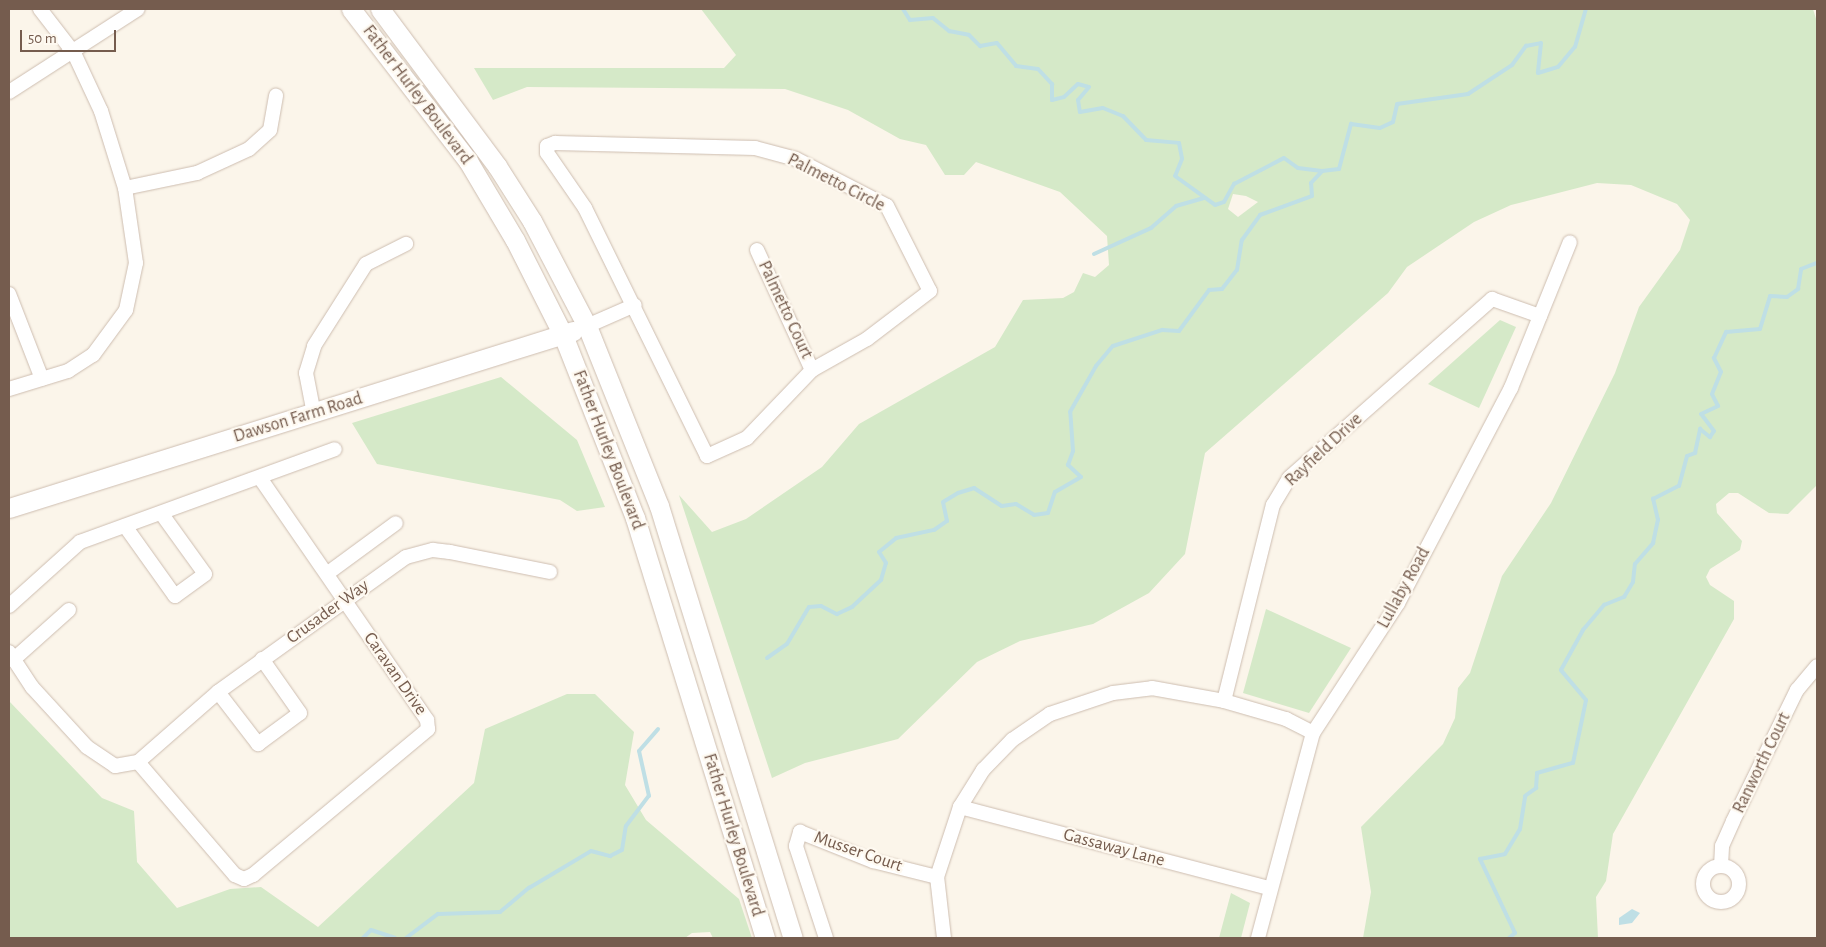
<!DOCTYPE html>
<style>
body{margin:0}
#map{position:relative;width:1826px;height:947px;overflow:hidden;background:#fbf5ea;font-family:"Alegreya Sans",sans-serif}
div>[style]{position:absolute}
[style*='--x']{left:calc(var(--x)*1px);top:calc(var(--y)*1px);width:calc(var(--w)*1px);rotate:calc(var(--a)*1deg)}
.green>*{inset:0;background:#d5e9c8}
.water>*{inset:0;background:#bfdfe5}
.stream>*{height:4px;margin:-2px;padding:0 2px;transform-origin:2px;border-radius:2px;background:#bfdfe5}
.roads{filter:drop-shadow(0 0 1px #cdbdb0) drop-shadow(0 0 1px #cdbdb0)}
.street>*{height:14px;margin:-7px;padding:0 7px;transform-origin:7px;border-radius:7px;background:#fff}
.street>.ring{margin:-7px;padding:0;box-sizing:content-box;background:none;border:14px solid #fff;border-radius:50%}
.secondary>*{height:19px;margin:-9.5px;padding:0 9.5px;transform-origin:9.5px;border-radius:9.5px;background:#fff}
span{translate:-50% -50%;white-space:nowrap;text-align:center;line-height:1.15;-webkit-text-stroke:4.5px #fef9f0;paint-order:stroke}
.street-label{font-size:18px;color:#755c4e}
.frame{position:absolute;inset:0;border:10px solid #755c4e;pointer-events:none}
.scale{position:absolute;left:20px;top:30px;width:96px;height:22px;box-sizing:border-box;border:2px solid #755c4e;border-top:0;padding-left:6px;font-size:15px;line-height:18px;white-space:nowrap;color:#755c4e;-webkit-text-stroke:4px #fef9f0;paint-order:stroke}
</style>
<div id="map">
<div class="green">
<div style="clip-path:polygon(evenodd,701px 9px,1813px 9px,1817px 22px,1817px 485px,1788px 514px,1769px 513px,1738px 493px,1729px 493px,1716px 504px,1717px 513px,1742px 541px,1740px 550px,1710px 569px,1706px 577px,1710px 585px,1734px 601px,1734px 619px,1613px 834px,1606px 881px,1596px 897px,1598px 938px,1363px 938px,1371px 892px,1361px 827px,1443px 744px,1455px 718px,1458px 688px,1470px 673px,1502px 576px,1551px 503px,1615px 373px,1639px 307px,1680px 250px,1690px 220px,1677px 204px,1631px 185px,1597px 183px,1511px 205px,1474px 222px,1407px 267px,1388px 293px,1205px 453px,1185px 554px,1149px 593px,1093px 624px,1020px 641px,977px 662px,898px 739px,805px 763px,772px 778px,679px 495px,712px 532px,746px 519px,822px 467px,859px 424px,995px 347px,1023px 300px,1063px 298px,1074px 292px,1083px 273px,1095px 277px,1109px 265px,1107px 236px,1060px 192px,976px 162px,964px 175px,945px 175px,926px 145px,900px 139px,848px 110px,785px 89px,527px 87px,493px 100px,474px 68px,724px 68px,736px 55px,701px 9px,1233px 194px,1246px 196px,1258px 202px,1238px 217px,1228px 209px,1233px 194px)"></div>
<div style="clip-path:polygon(1500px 320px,1516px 327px,1479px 408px,1428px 384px)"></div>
<div style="clip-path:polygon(501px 377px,577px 440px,605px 507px,577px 511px,560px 500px,377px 464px,352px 423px)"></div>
<div style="clip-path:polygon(1266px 609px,1351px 648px,1309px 713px,1243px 693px)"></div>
<div style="clip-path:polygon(567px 694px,595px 694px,634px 732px,625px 785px,646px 820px,739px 899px,752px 938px,713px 938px,710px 932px,692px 933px,685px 938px,9px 938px,9px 701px,102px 798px,134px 811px,137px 862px,177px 908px,230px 889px,261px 887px,318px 927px,474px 783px,485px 729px)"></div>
<div style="clip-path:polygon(1231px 893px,1250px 903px,1241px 938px,1219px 938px)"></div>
</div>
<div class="water">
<div style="clip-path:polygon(1632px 909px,1640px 913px,1632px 923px,1619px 925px,1619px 918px)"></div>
</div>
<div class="stream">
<div style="--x:903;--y:9;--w:13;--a:58"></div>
<div style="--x:910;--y:20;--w:23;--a:-5"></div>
<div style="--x:933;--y:18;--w:21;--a:39"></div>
<div style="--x:949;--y:31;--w:20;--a:11"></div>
<div style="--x:969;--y:35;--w:16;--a:45"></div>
<div style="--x:980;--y:46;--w:17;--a:-10"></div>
<div style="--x:997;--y:43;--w:30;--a:50"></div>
<div style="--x:1016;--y:66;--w:22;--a:8"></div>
<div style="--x:1038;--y:69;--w:21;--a:47"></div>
<div style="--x:1052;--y:84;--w:16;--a:90"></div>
<div style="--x:1052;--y:100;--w:12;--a:-14"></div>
<div style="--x:1064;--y:97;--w:19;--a:-43"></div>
<div style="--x:1078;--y:84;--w:11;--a:15"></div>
<div style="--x:1089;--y:87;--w:17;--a:130"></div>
<div style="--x:1078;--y:100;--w:12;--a:81"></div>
<div style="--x:1080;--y:112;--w:23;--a:-10"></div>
<div style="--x:1103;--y:108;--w:22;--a:22"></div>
<div style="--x:1123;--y:116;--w:33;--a:46"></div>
<div style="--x:1146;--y:140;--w:33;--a:5"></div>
<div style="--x:1179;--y:143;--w:16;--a:79"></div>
<div style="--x:1182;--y:159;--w:18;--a:112"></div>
<div style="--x:1175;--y:176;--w:49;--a:35.9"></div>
<div style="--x:1215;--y:205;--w:9;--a:-18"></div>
<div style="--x:1224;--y:202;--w:21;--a:-61"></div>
<div style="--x:1234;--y:184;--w:56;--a:-27.5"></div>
<div style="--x:1284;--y:158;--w:17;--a:36"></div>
<div style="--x:1298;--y:168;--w:24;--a:7"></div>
<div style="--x:1094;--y:254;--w:63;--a:-24.5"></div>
<div style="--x:1151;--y:228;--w:33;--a:-41"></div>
<div style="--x:1176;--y:206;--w:29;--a:-16"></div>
<div style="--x:767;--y:658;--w:24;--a:-35"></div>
<div style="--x:787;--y:644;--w:43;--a:-59.3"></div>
<div style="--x:809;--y:607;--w:12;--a:-5"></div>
<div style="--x:821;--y:606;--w:18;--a:27"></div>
<div style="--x:837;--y:614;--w:17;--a:-25"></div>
<div style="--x:852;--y:607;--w:40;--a:-43"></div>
<div style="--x:881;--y:580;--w:18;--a:-74"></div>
<div style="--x:886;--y:563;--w:13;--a:-122"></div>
<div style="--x:879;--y:552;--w:22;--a:-39"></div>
<div style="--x:896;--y:538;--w:39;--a:-12"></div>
<div style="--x:934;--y:530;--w:16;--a:-35"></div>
<div style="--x:947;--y:521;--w:19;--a:-102"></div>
<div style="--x:943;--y:502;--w:17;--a:-31"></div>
<div style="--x:958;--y:493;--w:17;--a:-17"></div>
<div style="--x:974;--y:488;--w:33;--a:33"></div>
<div style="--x:1002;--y:506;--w:14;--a:-8"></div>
<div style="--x:1016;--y:504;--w:21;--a:31"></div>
<div style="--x:1034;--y:515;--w:14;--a:-8"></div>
<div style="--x:1048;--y:513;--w:22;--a:-72"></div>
<div style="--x:1055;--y:492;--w:30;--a:-30"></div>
<div style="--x:1081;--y:477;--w:18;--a:-137"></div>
<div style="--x:1068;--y:465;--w:15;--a:-70"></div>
<div style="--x:1073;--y:451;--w:39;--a:-94"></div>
<div style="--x:1070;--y:412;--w:53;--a:-60.5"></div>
<div style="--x:1096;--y:366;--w:26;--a:-50"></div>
<div style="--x:1113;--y:346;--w:52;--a:-18.1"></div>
<div style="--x:1162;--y:330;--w:17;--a:3"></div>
<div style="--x:1179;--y:331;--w:51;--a:-53.8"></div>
<div style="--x:1209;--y:290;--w:13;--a:-4"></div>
<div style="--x:1222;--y:289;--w:24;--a:-52"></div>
<div style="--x:1237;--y:270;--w:30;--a:-81"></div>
<div style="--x:1242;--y:240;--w:31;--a:-54"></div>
<div style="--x:1260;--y:215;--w:55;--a:-20.1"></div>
<div style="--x:1312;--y:196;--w:13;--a:-94"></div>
<div style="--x:1311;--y:183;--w:16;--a:-47"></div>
<div style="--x:1322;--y:171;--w:17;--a:-7"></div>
<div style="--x:1339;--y:169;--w:47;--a:-75.1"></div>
<div style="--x:1351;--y:124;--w:29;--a:8"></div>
<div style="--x:1380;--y:128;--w:14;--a:-25"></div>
<div style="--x:1393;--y:122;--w:18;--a:-77"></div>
<div style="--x:1397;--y:104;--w:72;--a:-8"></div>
<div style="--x:1468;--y:94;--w:53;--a:-33.4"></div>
<div style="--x:1512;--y:65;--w:24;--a:-54"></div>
<div style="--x:1526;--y:46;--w:15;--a:-11"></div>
<div style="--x:1541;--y:43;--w:30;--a:96"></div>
<div style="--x:1538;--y:73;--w:21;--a:-17"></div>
<div style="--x:1558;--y:67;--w:26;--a:-50"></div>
<div style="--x:1575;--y:47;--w:40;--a:-74"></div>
<div style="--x:363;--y:938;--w:11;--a:-45"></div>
<div style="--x:371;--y:930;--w:25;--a:18"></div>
<div style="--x:406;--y:938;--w:40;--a:-37"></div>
<div style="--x:438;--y:914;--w:62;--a:-1.8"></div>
<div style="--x:500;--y:912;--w:38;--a:-40"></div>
<div style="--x:529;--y:888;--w:72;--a:-30.8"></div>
<div style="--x:591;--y:851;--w:20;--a:15"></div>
<div style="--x:610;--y:856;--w:13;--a:-27"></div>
<div style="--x:622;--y:850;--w:24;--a:-81"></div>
<div style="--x:626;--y:826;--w:38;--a:-53"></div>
<div style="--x:649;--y:796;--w:46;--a:-102.5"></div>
<div style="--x:639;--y:751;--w:29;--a:-49"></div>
<div style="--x:1509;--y:938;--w:8;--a:-40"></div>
<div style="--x:1515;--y:933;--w:82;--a:-115.3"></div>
<div style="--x:1480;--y:859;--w:25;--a:-11"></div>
<div style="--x:1505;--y:854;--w:29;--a:-59"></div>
<div style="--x:1520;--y:829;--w:33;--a:-81"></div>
<div style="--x:1525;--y:796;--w:14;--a:-36"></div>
<div style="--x:1536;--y:788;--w:15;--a:-86"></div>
<div style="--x:1537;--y:773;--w:37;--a:-16"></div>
<div style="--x:1573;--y:763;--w:64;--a:-78.3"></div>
<div style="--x:1586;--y:700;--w:39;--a:-130"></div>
<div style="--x:1561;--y:670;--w:46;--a:-61.2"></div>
<div style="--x:1583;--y:630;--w:33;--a:-50"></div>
<div style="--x:1604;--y:605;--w:22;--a:-22"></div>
<div style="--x:1624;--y:597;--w:17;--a:-59"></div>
<div style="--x:1633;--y:582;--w:18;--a:-84"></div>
<div style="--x:1635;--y:564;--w:28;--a:-49"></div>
<div style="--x:1653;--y:543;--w:24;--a:-78"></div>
<div style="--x:1658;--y:520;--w:22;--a:-103"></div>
<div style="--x:1653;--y:499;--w:29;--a:-27"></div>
<div style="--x:1679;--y:486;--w:31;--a:-75"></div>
<div style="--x:1687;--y:456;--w:9;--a:-21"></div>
<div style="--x:1695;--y:453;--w:25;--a:-78"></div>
<div style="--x:1700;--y:429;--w:13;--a:39"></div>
<div style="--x:1710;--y:437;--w:7;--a:-56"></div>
<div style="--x:1714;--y:431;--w:21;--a:-127"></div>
<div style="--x:1701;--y:414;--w:19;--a:-25"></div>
<div style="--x:1718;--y:406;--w:13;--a:-117"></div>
<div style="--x:1712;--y:394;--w:24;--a:-68"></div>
<div style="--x:1721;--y:372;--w:16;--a:-117"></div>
<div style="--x:1714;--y:358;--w:29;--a:-65"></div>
<div style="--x:1726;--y:332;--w:34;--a:-5"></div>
<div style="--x:1760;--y:329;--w:34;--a:-73"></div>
<div style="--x:1770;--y:296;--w:17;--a:3"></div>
<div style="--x:1787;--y:297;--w:14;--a:-36"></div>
<div style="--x:1798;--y:289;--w:20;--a:-81"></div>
<div style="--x:1801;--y:269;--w:17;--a:-21"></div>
</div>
<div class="roads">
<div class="street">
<div style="--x:9;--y:92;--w:153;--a:-32.8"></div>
<div style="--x:555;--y:143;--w:200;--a:1.4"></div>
<div style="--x:755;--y:148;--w:42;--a:15"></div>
<div style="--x:796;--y:159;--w:102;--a:27.3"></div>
<div style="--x:887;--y:206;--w:95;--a:63.2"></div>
<div style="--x:930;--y:291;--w:79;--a:142.7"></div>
<div style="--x:867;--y:339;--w:63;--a:150.6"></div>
<div style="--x:812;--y:370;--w:94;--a:133.7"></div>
<div style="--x:747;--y:438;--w:44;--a:155.8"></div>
<div style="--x:707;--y:456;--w:276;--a:-116.2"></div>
<div style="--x:585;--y:208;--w:67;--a:-124.6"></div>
<div style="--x:547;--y:153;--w:7;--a:-90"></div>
<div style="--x:547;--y:146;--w:9;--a:-21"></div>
<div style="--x:125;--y:188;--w:74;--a:-11.8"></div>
<div style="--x:197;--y:173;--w:57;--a:-24.8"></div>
<div style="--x:249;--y:149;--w:28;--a:-42"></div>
<div style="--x:270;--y:130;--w:35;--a:-80"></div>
<div style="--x:757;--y:250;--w:132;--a:65.4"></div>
<div style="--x:9;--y:294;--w:91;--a:68.8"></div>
<div style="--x:587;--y:326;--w:52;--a:-23.6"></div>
<div style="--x:9;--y:389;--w:62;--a:-17"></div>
<div style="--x:68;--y:371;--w:30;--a:-33"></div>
<div style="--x:93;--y:355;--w:56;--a:-53.7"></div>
<div style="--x:126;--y:310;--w:48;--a:-78"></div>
<div style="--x:136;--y:263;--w:76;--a:-98.3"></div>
<div style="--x:125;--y:188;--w:81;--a:-107.3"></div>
<div style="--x:101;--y:111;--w:64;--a:-115"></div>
<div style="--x:74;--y:53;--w:56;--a:-127.7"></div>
<div style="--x:314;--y:414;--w:42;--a:-101"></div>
<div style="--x:306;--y:373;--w:28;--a:-73"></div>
<div style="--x:314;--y:346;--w:97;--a:-57.6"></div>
<div style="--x:366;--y:264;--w:45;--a:-26.6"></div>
<div style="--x:125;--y:526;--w:86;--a:54.5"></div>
<div style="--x:175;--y:596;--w:37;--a:-36"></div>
<div style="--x:205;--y:574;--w:75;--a:-125.8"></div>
<div style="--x:328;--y:573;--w:84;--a:-36.3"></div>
<div style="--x:9;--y:606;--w:96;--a:-42"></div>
<div style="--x:80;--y:542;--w:271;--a:-20"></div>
<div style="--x:9;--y:652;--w:42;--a:56.7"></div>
<div style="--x:32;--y:687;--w:81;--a:47.5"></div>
<div style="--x:87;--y:747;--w:34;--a:34"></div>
<div style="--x:115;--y:766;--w:23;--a:-10"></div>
<div style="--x:138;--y:762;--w:149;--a:49.4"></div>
<div style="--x:235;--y:875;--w:10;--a:24"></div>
<div style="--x:244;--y:879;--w:10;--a:-24"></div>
<div style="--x:253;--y:875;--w:228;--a:-39.8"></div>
<div style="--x:428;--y:729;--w:9;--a:-96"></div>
<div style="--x:427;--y:720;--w:293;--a:-124.6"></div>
<div style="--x:13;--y:660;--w:75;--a:-41.8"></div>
<div style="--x:218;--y:692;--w:66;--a:52.4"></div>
<div style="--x:258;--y:744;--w:52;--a:-36.4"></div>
<div style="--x:300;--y:713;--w:66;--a:-125.1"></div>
<div style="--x:1224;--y:701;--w:202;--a:-76"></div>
<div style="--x:1273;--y:505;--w:31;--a:-59"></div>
<div style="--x:1289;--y:478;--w:271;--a:-41.4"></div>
<div style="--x:1492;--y:299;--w:51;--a:19.5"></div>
<div style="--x:138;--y:762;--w:106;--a:-41.2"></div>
<div style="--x:218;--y:692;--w:231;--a:-35.7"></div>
<div style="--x:406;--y:557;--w:28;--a:-15"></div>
<div style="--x:433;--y:550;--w:17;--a:7"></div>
<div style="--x:450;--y:552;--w:102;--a:11.3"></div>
<div style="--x:960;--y:807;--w:319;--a:14.7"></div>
<div style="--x:1721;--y:866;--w:20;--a:-87"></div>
<div style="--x:1722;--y:846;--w:27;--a:-66"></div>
<div style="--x:1733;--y:821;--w:146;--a:-64"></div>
<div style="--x:1797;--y:690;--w:31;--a:-50"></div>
<div class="ring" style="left:1703px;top:866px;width:22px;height:22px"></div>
<div style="--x:826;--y:938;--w:97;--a:-108.1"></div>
<div style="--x:796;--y:846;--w:15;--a:-74"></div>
<div style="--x:800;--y:832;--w:79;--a:21.7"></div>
<div style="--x:873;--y:861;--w:66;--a:14"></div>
<div style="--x:944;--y:938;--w:61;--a:-96.5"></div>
<div style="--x:937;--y:877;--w:74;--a:-71.8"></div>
<div style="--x:960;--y:807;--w:44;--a:-58.1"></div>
<div style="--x:983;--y:770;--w:42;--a:-46"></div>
<div style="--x:1012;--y:740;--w:46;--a:-34.4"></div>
<div style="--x:1050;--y:714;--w:66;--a:-18.4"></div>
<div style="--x:1113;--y:693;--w:39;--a:-7"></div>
<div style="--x:1152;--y:688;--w:73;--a:10.2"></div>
<div style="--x:1224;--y:701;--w:65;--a:16.2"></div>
<div style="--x:1286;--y:719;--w:30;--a:27"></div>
<div style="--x:1258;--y:938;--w:212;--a:-75"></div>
<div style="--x:1313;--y:733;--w:155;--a:-56.8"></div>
<div style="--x:1398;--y:603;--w:243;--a:-62.3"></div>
<div style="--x:1511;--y:388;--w:157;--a:-68"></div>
</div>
<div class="secondary">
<div style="--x:351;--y:9;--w:192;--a:52.4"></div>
<div style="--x:468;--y:161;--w:92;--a:59.3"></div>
<div style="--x:515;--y:240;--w:106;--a:63.2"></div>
<div style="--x:563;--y:335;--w:197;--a:68.5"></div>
<div style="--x:635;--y:518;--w:440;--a:72.8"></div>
<div style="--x:380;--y:9;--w:196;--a:53.3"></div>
<div style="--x:497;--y:166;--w:65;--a:57.5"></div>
<div style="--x:532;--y:221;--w:119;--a:62.4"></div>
<div style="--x:587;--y:326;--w:194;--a:68.2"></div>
<div style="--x:659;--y:506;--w:452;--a:72.8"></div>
<div style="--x:9;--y:508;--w:591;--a:-17.42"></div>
</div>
</div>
<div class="street-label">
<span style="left:417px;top:95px;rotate:53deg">Father Hurley Boulevard</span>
<span style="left:836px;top:183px;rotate:27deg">Palmetto Circle</span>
<span style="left:785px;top:310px;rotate:65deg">Palmetto Court</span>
<span style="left:298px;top:418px;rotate:-17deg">Dawson Farm Road</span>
<span style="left:608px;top:450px;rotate:69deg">Father Hurley Boulevard</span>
<span style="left:1324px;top:450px;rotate:-43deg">Rayfield Drive</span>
<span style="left:1404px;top:588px;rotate:-61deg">Lullaby Road</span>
<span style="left:328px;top:612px;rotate:-36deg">Crusader Way</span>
<span style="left:395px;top:674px;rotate:55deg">Caravan Drive</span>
<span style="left:1762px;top:763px;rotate:-64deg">Ranworth Court</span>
<span style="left:733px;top:835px;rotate:73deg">Father Hurley Boulevard</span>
<span style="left:1114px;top:848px;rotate:15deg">Gassaway Lane</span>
<span style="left:858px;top:852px;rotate:19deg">Musser Court</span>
</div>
<div class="frame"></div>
<div class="scale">50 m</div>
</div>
